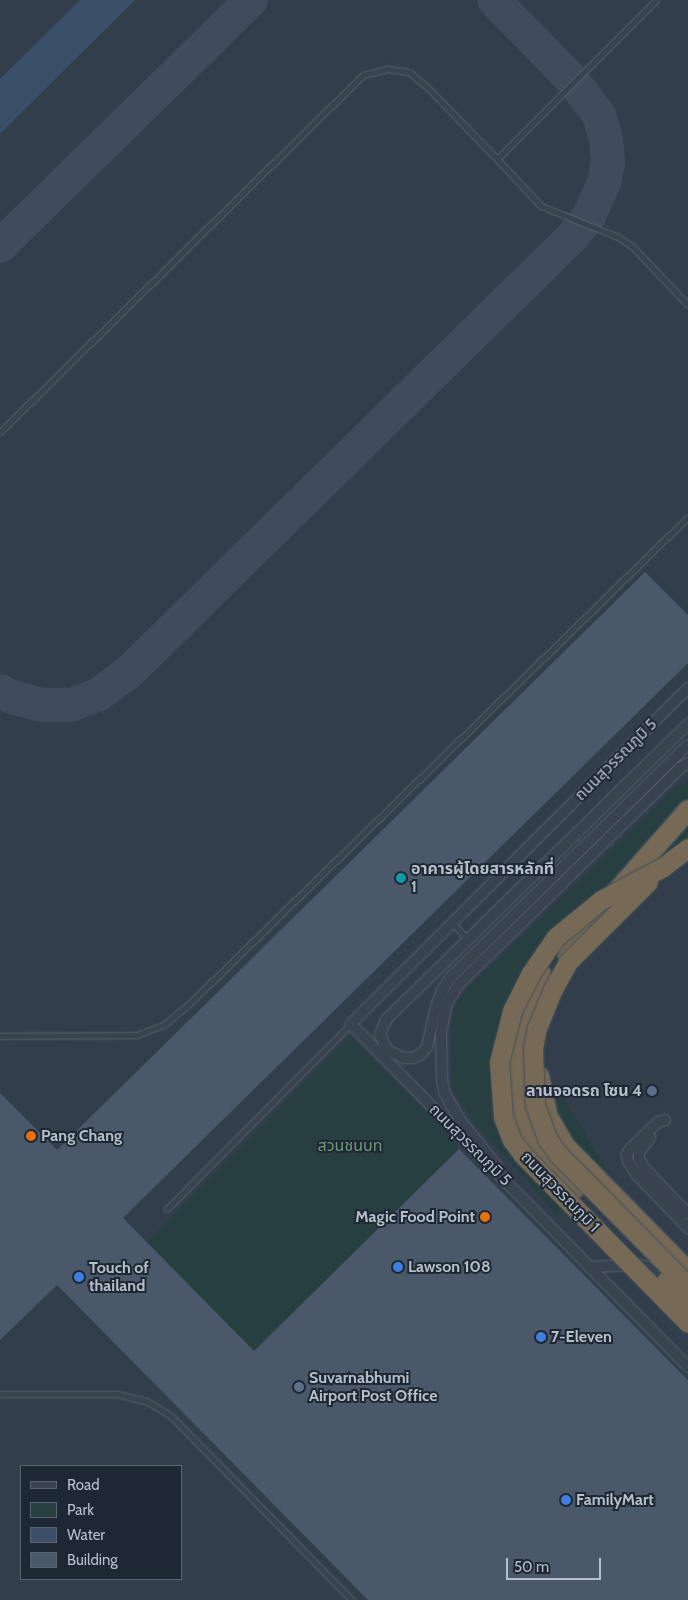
<!DOCTYPE html>
<meta charset="utf-8">
<style>
body{margin:0}
#map{position:relative;width:688px;height:1600px;overflow:hidden;background:#253140;font-family:Cabin,"Noto Sans Thai",sans-serif}
div>[style]{position:absolute}
[style*='--x']{left:calc(var(--x)*1px);top:calc(var(--y)*1px);width:calc(var(--w)*1px);rotate:calc(var(--a)*1deg)}
.airport>*{inset:0;background:#333e4d}
.green>*{inset:0;background:#273f41}
.water>*{inset:0;background:#3b4f69}
.taxiway>*{height:34px;margin:-17px;padding:0 17px;transform-origin:17px;border-radius:17px;background:#404c5c}
.building>*{inset:0;background:#4b5869}
.roads{filter:drop-shadow(0 0 1px #57616d) drop-shadow(0 0 1px #57616d)}
.lane>*{height:5px;margin:-2.5px;padding:0 2.5px;transform-origin:2.5px;border-radius:2.5px;background:#394350}
.street>*{height:10px;margin:-5px;padding:0 5px;transform-origin:5px;border-radius:5px;background:#394350}
.highway>*{height:19px;margin:-9.5px;padding:0 9.5px;transform-origin:9.5px;border-radius:9.5px;background:#766956}
.bridges{filter:drop-shadow(0 0 1px #444e5a) drop-shadow(0 0 1px #444e5a)}
.highway-bridge>*{height:19px;margin:-9.5px;padding:0 9.5px;transform-origin:9.5px;border-radius:9.5px;background:#766956}
.dots>*{width:14px;height:14px;translate:-50% -50%;box-sizing:border-box;border:2px solid #1e2835;border-radius:50%}
span{translate:-50% -50%;white-space:nowrap;text-align:center;line-height:1.15;-webkit-text-stroke:4px #1e2835;paint-order:stroke}
.street-label{font-size:16px;color:#b6beca}
.poi-label{font-size:16px;color:#b6beca;font-weight:700}
.left{translate:0 -50%;text-align:left}
.right{translate:-100% -50%;text-align:right}
.park-label{font-size:16px;color:#6d9b76}
.legend{position:absolute;left:20px;top:1465px;width:162px;height:115px;box-sizing:border-box;background:#1e2835;border:1px solid #5b6471;margin:0;padding:6px 9px;list-style:none;font-size:15px;color:#b6beca}
.legend li{display:flex;align-items:center;gap:10px;height:25px}
.legend b{width:25px;border:1px solid #5b6471}
.scale{position:absolute;left:506px;top:1558px;width:95px;height:22px;box-sizing:border-box;border:2px solid #b6beca;border-top:0;padding-left:6px;font-size:15px;line-height:18px;white-space:nowrap;color:#b6beca;-webkit-text-stroke:4px #1e2835;paint-order:stroke}
</style>
<div id="map">
<div class="airport">
<div style="clip-path:polygon(evenodd,0 0,688px 0,688px 1600px,0 1600px,0 0,21px 1466px,181px 1466px,181px 1579px,21px 1579px,21px 1466px)"></div>
</div>
<div class="green">
<div style="clip-path:polygon(688px 784px,688px 839px,507px 1004px,605px 1167px,558px 1216px,475px 1123px,456px 1096px,452px 1084px,451px 1022px,459px 998px,472px 984px,678px 785px)"></div>
<div style="clip-path:polygon(350px 1036px,451px 1136px,459px 1149px,254px 1351px,147px 1242px)"></div>
</div>
<div class="water">
<div style="clip-path:polygon(80px 0,135px 0,0 134px,0 79px)"></div>
</div>
<div class="taxiway">
<div style="--x:0;--y:246;--w:351;--a:-44.4"></div>
<div style="--x:0;--y:691;--w:13;--a:27"></div>
<div style="--x:12;--y:697;--w:30;--a:15"></div>
<div style="--x:41;--y:705;--w:30;--a:0"></div>
<div style="--x:71;--y:705;--w:30;--a:-21"></div>
<div style="--x:99;--y:694;--w:34;--a:-36"></div>
<div style="--x:127;--y:674;--w:624;--a:-44.48"></div>
<div style="--x:572;--y:237;--w:27;--a:-51"></div>
<div style="--x:589;--y:216;--w:36;--a:-66"></div>
<div style="--x:604;--y:183;--w:20;--a:-79"></div>
<div style="--x:608;--y:163;--w:24;--a:-95"></div>
<div style="--x:606;--y:139;--w:25;--a:-106"></div>
<div style="--x:599;--y:115;--w:43;--a:-127.4"></div>
<div style="--x:573;--y:81;--w:113;--a:-134.3"></div>
</div>
<div class="building">
<div style="clip-path:polygon(645px 572px,688px 615px,688px 663px,123px 1218px,254px 1351px,459px 1149px,688px 1380px,688px 1600px,368px 1600px,57px 1285px,0 1340px,0 1093px,57px 1150px)"></div>
</div>
<div class="roads">
<div class="lane">
<div style="--x:656;--y:0;--w:225;--a:135"></div>
<div style="--x:497;--y:159;--w:64;--a:46.9"></div>
<div style="--x:541;--y:206;--w:83;--a:21.9"></div>
<div style="--x:618;--y:237;--w:17;--a:33"></div>
<div style="--x:632;--y:246;--w:81;--a:46.5"></div>
<div style="--x:0;--y:432;--w:509;--a:-44.52"></div>
<div style="--x:363;--y:75;--w:25;--a:-14"></div>
<div style="--x:387;--y:69;--w:22;--a:8"></div>
<div style="--x:409;--y:72;--w:23;--a:40"></div>
<div style="--x:427;--y:87;--w:100;--a:45.8"></div>
<div style="--x:452;--y:923;--w:23;--a:45"></div>
<div style="--x:0;--y:1036;--w:137;--a:-0.4"></div>
<div style="--x:137;--y:1035;--w:30;--a:-21"></div>
<div style="--x:165;--y:1024;--w:34;--a:-40"></div>
<div style="--x:191;--y:1002;--w:694;--a:-44.3"></div>
<div style="--x:167;--y:1209;--w:261;--a:-45.2"></div>
<div style="--x:0;--y:1394;--w:117;--a:0"></div>
<div style="--x:117;--y:1394;--w:32;--a:14"></div>
<div style="--x:148;--y:1402;--w:26;--a:31"></div>
<div style="--x:170;--y:1415;--w:260;--a:45.5"></div>
</div>
<div class="street">
<div style="--x:688;--y:688;--w:476;--a:135.1"></div>
<div style="--x:351;--y:1024;--w:481;--a:45.5"></div>
<div style="--x:688;--y:724;--w:423;--a:135.6"></div>
<div style="--x:386;--y:1020;--w:16;--a:112"></div>
<div style="--x:380;--y:1035;--w:17;--a:65"></div>
<div style="--x:387;--y:1050;--w:19;--a:25"></div>
<div style="--x:404;--y:1058;--w:9;--a:0"></div>
<div style="--x:413;--y:1058;--w:9;--a:-27"></div>
<div style="--x:421;--y:1054;--w:9;--a:-49"></div>
<div style="--x:427;--y:1047;--w:41;--a:-77.3"></div>
<div style="--x:436;--y:1007;--w:17;--a:-69"></div>
<div style="--x:442;--y:991;--w:15;--a:-58"></div>
<div style="--x:450;--y:978;--w:333;--a:-44.4"></div>
<div style="--x:665;--y:1120;--w:7;--a:164"></div>
<div style="--x:658;--y:1122;--w:37;--a:136"></div>
<div style="--x:631;--y:1148;--w:7;--a:124"></div>
<div style="--x:627;--y:1154;--w:7;--a:82"></div>
<div style="--x:628;--y:1161;--w:17;--a:57"></div>
<div style="--x:637;--y:1175;--w:74;--a:46.1"></div>
<div style="--x:650;--y:1138;--w:18;--a:128"></div>
<div style="--x:639;--y:1152;--w:7;--a:90"></div>
<div style="--x:639;--y:1159;--w:12;--a:59"></div>
<div style="--x:645;--y:1169;--w:62;--a:46.3"></div>
<div style="--x:497;--y:1166;--w:59;--a:-128.8"></div>
<div style="--x:460;--y:1120;--w:32;--a:-120"></div>
<div style="--x:444;--y:1092;--w:12;--a:-99"></div>
<div style="--x:442;--y:1080;--w:47;--a:-91.2"></div>
<div style="--x:441;--y:1033;--w:31;--a:-79"></div>
<div style="--x:447;--y:1003;--w:22;--a:-58"></div>
<div style="--x:459;--y:984;--w:309;--a:-44.3"></div>
<div style="--x:680;--y:768;--w:9;--a:-32"></div>
<div style="--x:590;--y:1267;--w:47;--a:-2.4"></div>
<div style="--x:637;--y:1265;--w:10;--a:11"></div>
<div style="--x:647;--y:1267;--w:29;--a:25"></div>
</div>
<div class="highway">
<div style="--x:616;--y:891;--w:109;--a:-48.7"></div>
<div style="--x:567;--y:955;--w:61;--a:-52.9"></div>
<div style="--x:541;--y:974;--w:16;--a:120"></div>
<div style="--x:533;--y:988;--w:39;--a:111"></div>
<div style="--x:519;--y:1024;--w:39;--a:97"></div>
<div style="--x:514;--y:1063;--w:35;--a:88"></div>
<div style="--x:515;--y:1098;--w:37;--a:70"></div>
<div style="--x:528;--y:1133;--w:27;--a:57"></div>
<div style="--x:543;--y:1156;--w:45;--a:45.9"></div>
<div style="--x:539;--y:1076;--w:40;--a:78"></div>
<div style="--x:547;--y:1115;--w:34;--a:60"></div>
<div style="--x:564;--y:1145;--w:177;--a:45.5"></div>
</div>
</div>
<div class="bridges">
<div class="highway-bridge">
<div style="--x:688;--y:848;--w:31;--a:143"></div>
<div style="--x:663;--y:867;--w:70;--a:152"></div>
<div style="--x:601;--y:900;--w:58;--a:140.6"></div>
<div style="--x:556;--y:937;--w:44;--a:124.8"></div>
<div style="--x:531;--y:973;--w:42;--a:116.6"></div>
<div style="--x:512;--y:1011;--w:53;--a:104.3"></div>
<div style="--x:499;--y:1062;--w:55;--a:85.8"></div>
<div style="--x:503;--y:1117;--w:25;--a:69"></div>
<div style="--x:512;--y:1140;--w:19;--a:54"></div>
<div style="--x:523;--y:1155;--w:235;--a:45.5"></div>
<div style="--x:648;--y:882;--w:113;--a:135"></div>
<div style="--x:568;--y:962;--w:31;--a:119"></div>
<div style="--x:553;--y:989;--w:42;--a:112.3"></div>
<div style="--x:537;--y:1028;--w:20;--a:101"></div>
<div style="--x:533;--y:1048;--w:57;--a:88"></div>
<div style="--x:535;--y:1105;--w:37;--a:70"></div>
<div style="--x:548;--y:1140;--w:17;--a:54"></div>
<div style="--x:558;--y:1154;--w:185;--a:45.4"></div>
<div style="--x:666;--y:1281;--w:31;--a:45"></div>
</div>
</div>
<div class="dots">
<div style="left:401px;top:878px;background:#0f9aa8"></div>
<div style="left:652px;top:1091px;background:#5c6f8a"></div>
<div style="left:31px;top:1136px;background:#e8710a"></div>
<div style="left:485px;top:1217px;background:#e8710a"></div>
<div style="left:398px;top:1267px;background:#3f7fe0"></div>
<div style="left:79px;top:1277px;background:#3f7fe0"></div>
<div style="left:541px;top:1337px;background:#3f7fe0"></div>
<div style="left:299px;top:1387px;background:#5c6f8a"></div>
<div style="left:566px;top:1500px;background:#3f7fe0"></div>
</div>
<div class="street-label">
<span style="left:616px;top:760px;rotate:-45deg">ถนนสุวรรณภูมิ 5</span>
<span style="left:470px;top:1145px;rotate:45deg">ถนนสุวรรณภูมิ 5</span>
<span style="left:560px;top:1192px;rotate:46deg">ถนนสุวรรณภูมิ 1</span>
</div>
<div class="poi-label">
<span class="left" style="left:411px;top:878px">อาคารผู้โดยสารหลักที่<br>1</span>
<span class="right" style="left:642px;top:1091px">ลานจอดรถ โซน 4</span>
<span class="left" style="left:41px;top:1136px">Pang Chang</span>
<span class="right" style="left:475px;top:1217px">Magic Food Point</span>
<span class="left" style="left:408px;top:1267px">Lawson 108</span>
<span class="left" style="left:89px;top:1277px">Touch of<br>thailand</span>
<span class="left" style="left:551px;top:1337px">7-Eleven</span>
<span class="left" style="left:309px;top:1387px">Suvarnabhumi<br>Airport Post Office</span>
<span class="left" style="left:576px;top:1500px">FamilyMart</span>
</div>
<div class="park-label">
<span style="left:350px;top:1146px">สวนชนบท</span>
</div>
<ul class="legend">
<li><b style="height:6px;background:#394350"></b>Road</li>
<li><b style="height:14px;background:#273f41"></b>Park</li>
<li><b style="height:14px;background:#3b4f69"></b>Water</li>
<li><b style="height:14px;background:#4b5869"></b>Building</li>
</ul>
<div class="scale">50 m</div>
</div>
